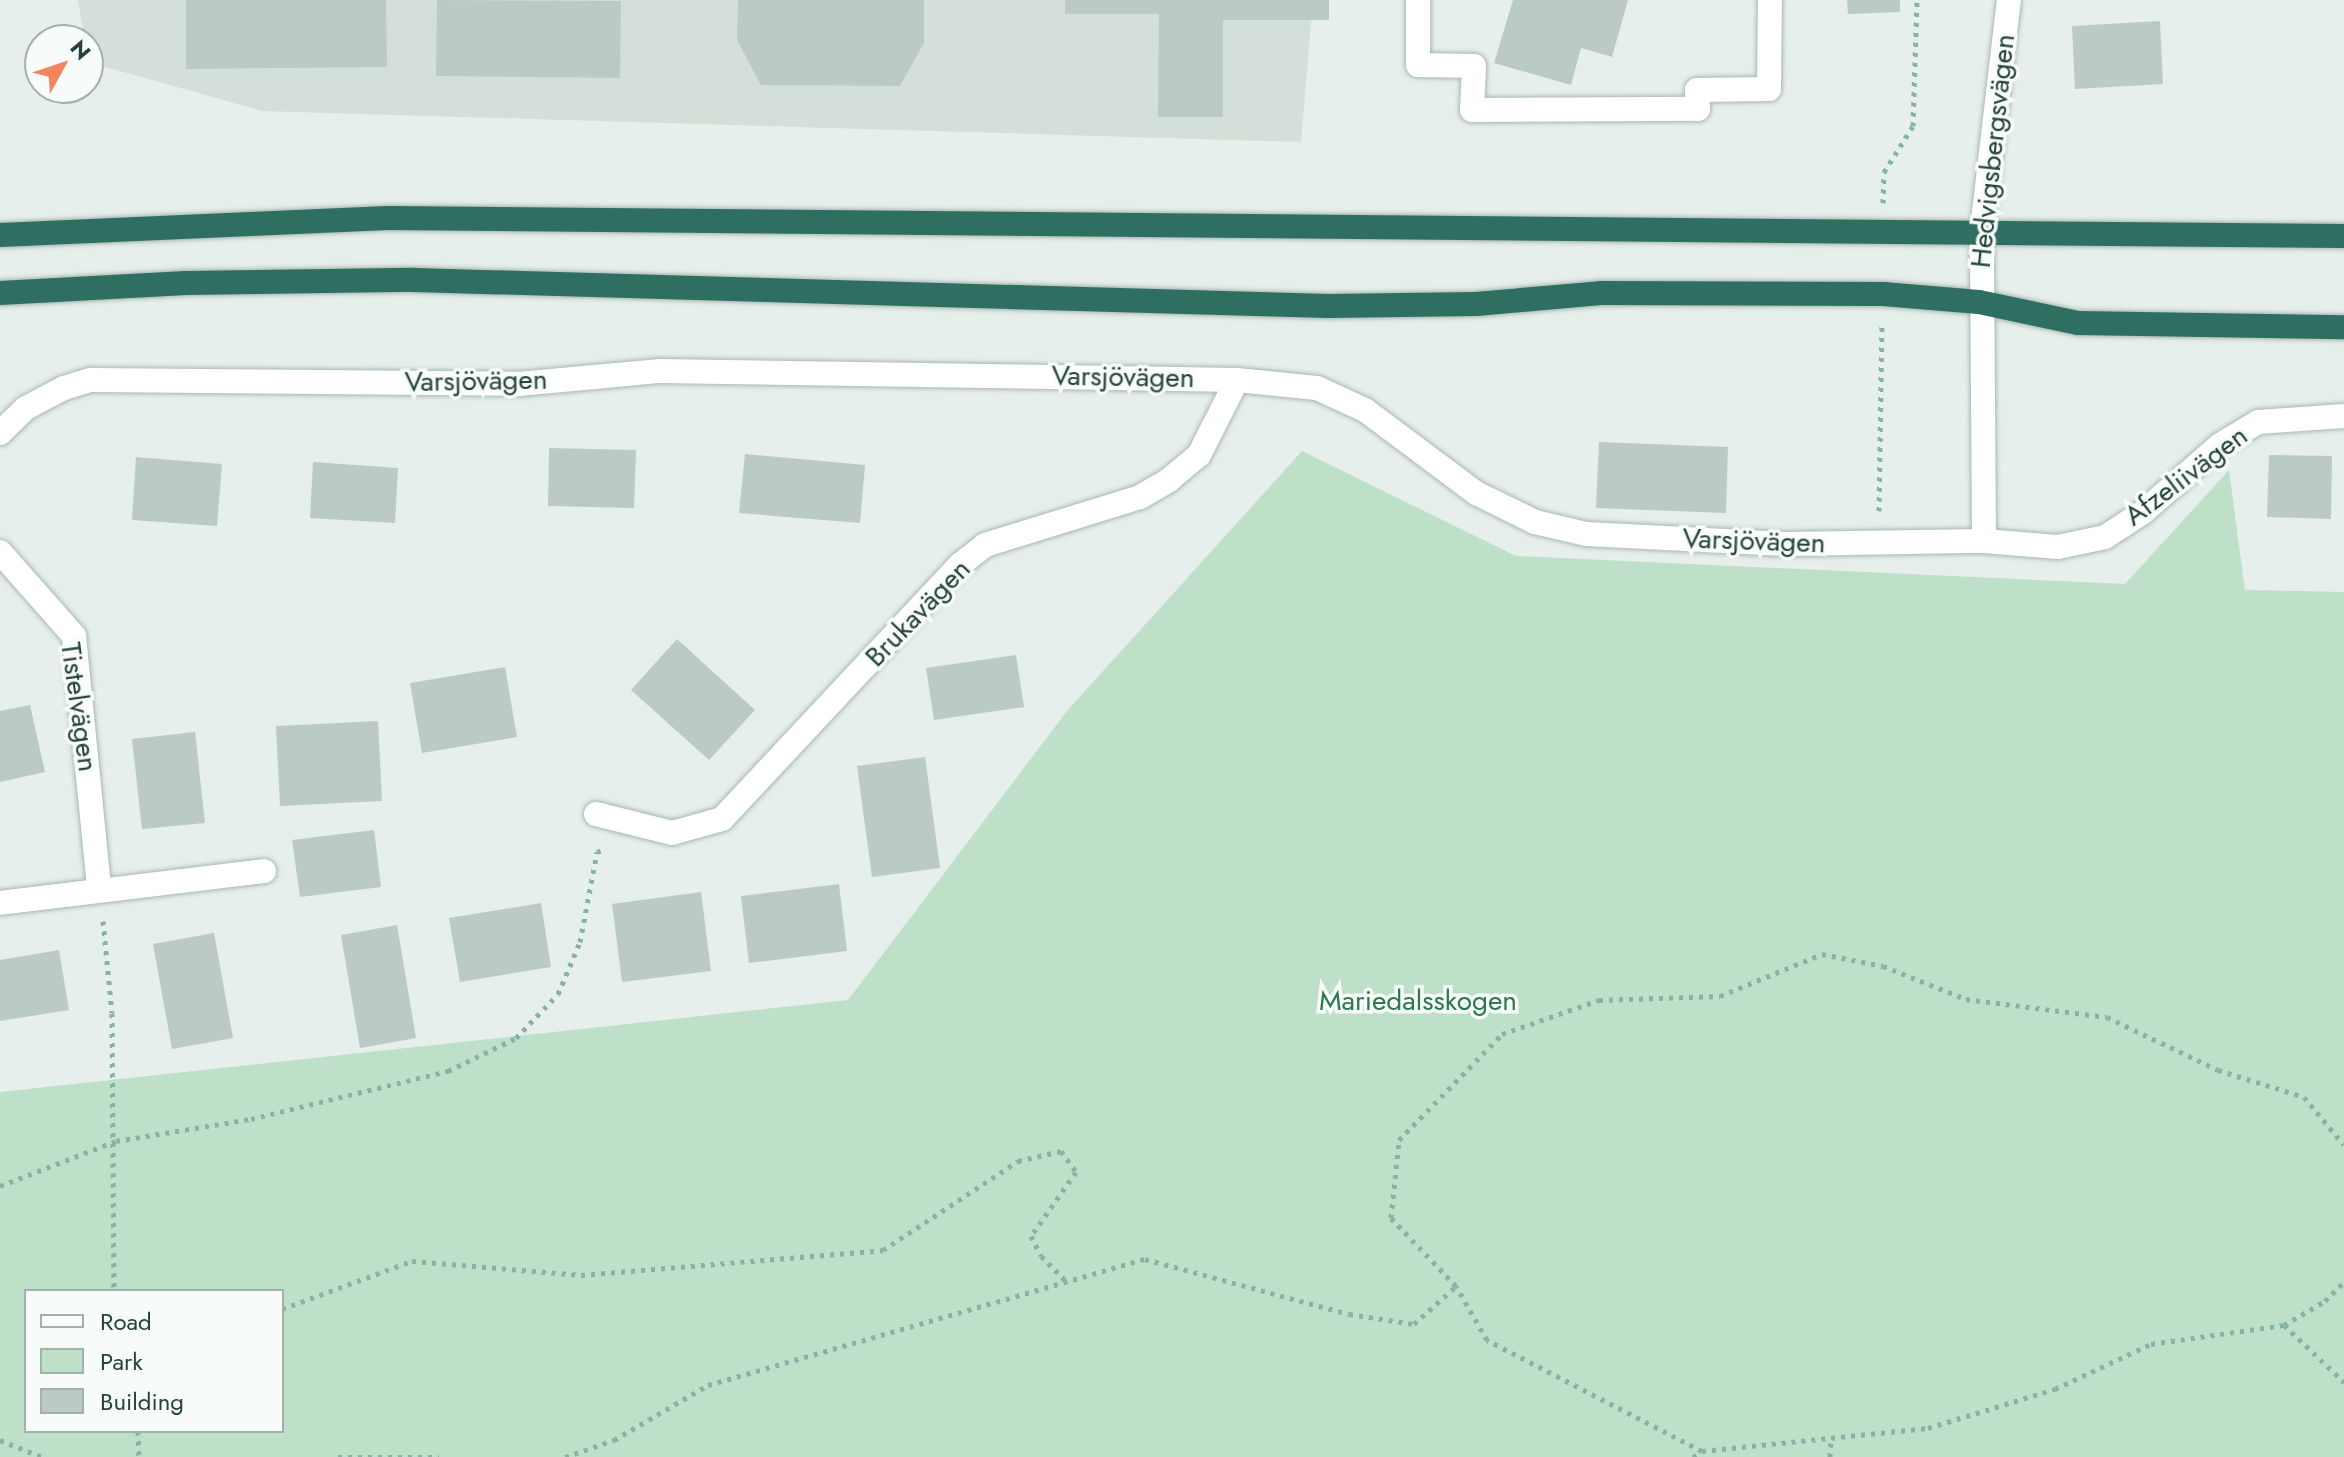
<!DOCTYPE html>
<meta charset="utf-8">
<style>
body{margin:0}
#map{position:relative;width:2344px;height:1457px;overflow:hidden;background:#e6efeb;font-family:Jost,sans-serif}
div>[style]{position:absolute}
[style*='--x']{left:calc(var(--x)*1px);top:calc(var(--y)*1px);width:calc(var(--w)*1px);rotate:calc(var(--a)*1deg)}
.built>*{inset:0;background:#d4dfda}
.green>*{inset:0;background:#bfe0c8}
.building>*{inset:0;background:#bbcac4}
.path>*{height:5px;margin-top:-2.5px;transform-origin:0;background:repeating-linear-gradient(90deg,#86b3a5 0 4px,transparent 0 10px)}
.roads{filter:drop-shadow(0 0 2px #a8b8b2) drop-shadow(0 0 2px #a8b8b2)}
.minor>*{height:24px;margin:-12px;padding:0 12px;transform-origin:12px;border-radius:12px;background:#fff}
.highway>*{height:24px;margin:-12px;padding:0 12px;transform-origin:12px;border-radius:12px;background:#2f6f62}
span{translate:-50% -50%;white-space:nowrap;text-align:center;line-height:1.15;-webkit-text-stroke:7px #f7fbf9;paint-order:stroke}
.street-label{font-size:28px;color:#24423a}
.park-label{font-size:28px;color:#2d7a4b}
.legend{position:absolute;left:24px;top:1289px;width:260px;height:144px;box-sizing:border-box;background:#f7fbf9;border:2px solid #a3b1ad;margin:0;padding:10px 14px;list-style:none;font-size:24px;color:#24423a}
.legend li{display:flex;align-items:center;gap:16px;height:40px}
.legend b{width:40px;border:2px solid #a3b1ad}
.north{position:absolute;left:24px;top:24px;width:80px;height:80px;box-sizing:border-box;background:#f7fbf9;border:2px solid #a3b1ad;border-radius:50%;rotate:50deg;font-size:22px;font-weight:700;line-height:32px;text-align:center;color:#24423a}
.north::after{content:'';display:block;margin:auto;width:28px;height:36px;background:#f4845f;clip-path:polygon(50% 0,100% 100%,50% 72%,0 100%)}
</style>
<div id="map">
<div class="built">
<div style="clip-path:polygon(78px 0,1313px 0,1301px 142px,262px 111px,88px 62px)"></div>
</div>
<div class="green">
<div style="clip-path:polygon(evenodd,1302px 451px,1516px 556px,2125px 584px,2229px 470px,2245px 590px,2344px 592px,2344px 1457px,0 1457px,0 1092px,848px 1000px,1067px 711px,1302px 451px,26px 1291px,282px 1291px,282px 1431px,26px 1431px,26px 1291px)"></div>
</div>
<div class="building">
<div style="clip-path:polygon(186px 0,386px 0,387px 67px,186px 69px)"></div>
<div style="clip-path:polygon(437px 0,621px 1px,620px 78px,436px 76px)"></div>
<div style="clip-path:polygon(738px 0,924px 0,924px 43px,900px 86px,761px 85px,737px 40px)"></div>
<div style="clip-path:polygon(1065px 0,1329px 0,1329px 20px,1223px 20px,1223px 117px,1158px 117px,1159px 14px,1065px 14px)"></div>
<div style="clip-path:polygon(1513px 0,1628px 0,1612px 57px,1581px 48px,1571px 85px,1494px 63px)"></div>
<div style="clip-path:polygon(1847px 0,1900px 0,1900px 12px,1848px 14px)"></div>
<div style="clip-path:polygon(2160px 21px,2163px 84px,2075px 89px,2072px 26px)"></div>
<div style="clip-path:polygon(1599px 442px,1728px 447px,1726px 513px,1596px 508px)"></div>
<div style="clip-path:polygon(549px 448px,636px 450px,634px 508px,548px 506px)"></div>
<div style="clip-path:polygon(745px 454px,865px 465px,860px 523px,739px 513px)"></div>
<div style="clip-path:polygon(2269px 455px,2332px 456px,2331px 519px,2267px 517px)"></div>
<div style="clip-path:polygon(136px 457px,222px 464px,217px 526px,132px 520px)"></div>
<div style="clip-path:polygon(313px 462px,398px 468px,395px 523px,310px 518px)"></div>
<div style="clip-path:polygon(677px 639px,755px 710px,709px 760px,631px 690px)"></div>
<div style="clip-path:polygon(1016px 655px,1024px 707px,934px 720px,926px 668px)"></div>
<div style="clip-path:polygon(505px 667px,517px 737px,422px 753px,410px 683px)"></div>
<div style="clip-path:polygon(30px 705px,45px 772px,0 782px,0 711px)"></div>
<div style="clip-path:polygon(378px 721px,382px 801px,280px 806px,276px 726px)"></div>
<div style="clip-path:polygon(195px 732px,205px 823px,142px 829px,132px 739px)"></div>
<div style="clip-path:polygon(925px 757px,940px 868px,872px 877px,857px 766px)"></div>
<div style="clip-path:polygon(374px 830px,381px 887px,300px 897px,292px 840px)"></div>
<div style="clip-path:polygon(839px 884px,847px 951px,749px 963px,741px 896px)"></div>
<div style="clip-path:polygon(701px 892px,711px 971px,622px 982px,612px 904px)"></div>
<div style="clip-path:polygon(541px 903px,551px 967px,460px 982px,449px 918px)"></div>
<div style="clip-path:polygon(397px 925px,416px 1038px,360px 1048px,341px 935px)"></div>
<div style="clip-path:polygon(214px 933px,233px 1038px,172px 1049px,153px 944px)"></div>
<div style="clip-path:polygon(59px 950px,69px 1010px,0 1021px,0 960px)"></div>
</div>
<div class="path">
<div style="--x:1883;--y:203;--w:31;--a:-88"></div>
<div style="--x:1884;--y:172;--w:54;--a:-57.8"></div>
<div style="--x:1913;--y:126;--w:126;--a:-88.2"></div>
<div style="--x:1879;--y:511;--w:186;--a:-89.1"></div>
<div style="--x:103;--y:921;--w:92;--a:84.4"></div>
<div style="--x:112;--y:1013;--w:278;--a:89.6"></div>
<div style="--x:0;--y:1186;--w:124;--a:-21.2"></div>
<div style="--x:116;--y:1141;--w:137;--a:-9.3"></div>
<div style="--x:251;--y:1119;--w:203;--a:-13.7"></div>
<div style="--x:448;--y:1071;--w:76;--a:-25.9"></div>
<div style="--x:516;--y:1038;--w:61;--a:-46.3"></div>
<div style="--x:558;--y:994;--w:56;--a:-67.1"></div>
<div style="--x:580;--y:942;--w:92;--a:-79.3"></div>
<div style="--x:597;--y:852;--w:8;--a:-23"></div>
<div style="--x:282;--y:1309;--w:139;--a:-20.3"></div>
<div style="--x:412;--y:1261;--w:170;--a:4.7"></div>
<div style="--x:581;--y:1275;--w:303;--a:-4.7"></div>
<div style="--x:883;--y:1250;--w:162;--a:-33.4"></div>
<div style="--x:1018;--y:1161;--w:44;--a:-13.1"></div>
<div style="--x:1061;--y:1151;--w:26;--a:54"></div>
<div style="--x:1076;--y:1172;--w:78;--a:125.1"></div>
<div style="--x:1031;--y:1236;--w:22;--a:63"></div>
<div style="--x:1041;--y:1256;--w:37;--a:45"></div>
<div style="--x:2284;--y:1325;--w:83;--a:43.5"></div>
<div style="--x:138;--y:1431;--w:26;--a:88"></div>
<div style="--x:0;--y:1440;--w:45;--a:22"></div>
<div style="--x:1702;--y:1451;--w:242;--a:-152.7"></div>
<div style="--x:1487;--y:1340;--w:62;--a:-119.9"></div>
<div style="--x:1456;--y:1286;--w:94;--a:-133.7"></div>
<div style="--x:1391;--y:1218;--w:78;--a:-84.1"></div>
<div style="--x:1399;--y:1140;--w:148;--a:-45.8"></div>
<div style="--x:1502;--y:1034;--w:103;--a:-19.3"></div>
<div style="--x:1599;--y:1000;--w:121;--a:-1.9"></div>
<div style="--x:1720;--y:996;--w:110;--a:-22.4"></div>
<div style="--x:1822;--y:954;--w:62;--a:11.1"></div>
<div style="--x:1883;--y:966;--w:89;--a:21.7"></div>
<div style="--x:1966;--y:999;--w:142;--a:7.3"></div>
<div style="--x:2107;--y:1017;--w:123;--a:25.5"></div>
<div style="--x:2218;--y:1070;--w:90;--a:17.4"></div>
<div style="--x:2304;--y:1097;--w:62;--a:50.2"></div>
<div style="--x:338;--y:1457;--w:101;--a:0"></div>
<div style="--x:565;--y:1457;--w:52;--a:-19.1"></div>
<div style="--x:614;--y:1440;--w:109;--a:-30.3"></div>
<div style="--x:708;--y:1385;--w:455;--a:-16.1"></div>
<div style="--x:1145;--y:1259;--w:211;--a:15.1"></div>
<div style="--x:1349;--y:1314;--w:66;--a:8.7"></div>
<div style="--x:1414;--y:1324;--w:57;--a:-42.1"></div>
<div style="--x:1693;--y:1457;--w:11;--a:-34"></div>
<div style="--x:1702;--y:1451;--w:227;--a:-5.8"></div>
<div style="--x:1928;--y:1428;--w:133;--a:-17.1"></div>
<div style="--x:2055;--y:1389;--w:106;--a:-25.1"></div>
<div style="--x:2151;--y:1344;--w:134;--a:-8.1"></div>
<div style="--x:2284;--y:1325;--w:48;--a:-30.3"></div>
<div style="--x:2325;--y:1301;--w:27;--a:-45"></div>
<div style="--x:1830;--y:1457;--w:19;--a:-87"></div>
</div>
<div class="roads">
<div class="minor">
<div style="--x:1418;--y:0;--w:65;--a:90"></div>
<div style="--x:1418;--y:65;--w:56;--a:1"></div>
<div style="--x:1474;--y:66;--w:44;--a:92.6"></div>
<div style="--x:1472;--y:110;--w:226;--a:-0.3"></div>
<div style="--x:1698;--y:109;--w:19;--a:-93"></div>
<div style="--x:1697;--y:90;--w:72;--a:-0.8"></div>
<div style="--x:1769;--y:89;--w:89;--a:-89.4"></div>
<div style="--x:0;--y:433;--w:36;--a:-44"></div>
<div style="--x:26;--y:408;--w:43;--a:-27.8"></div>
<div style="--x:64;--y:388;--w:28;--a:-17"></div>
<div style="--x:91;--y:380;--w:428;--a:0.5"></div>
<div style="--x:519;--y:384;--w:142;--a:-5.3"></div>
<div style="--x:660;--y:371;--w:577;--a:0.89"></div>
<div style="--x:1237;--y:380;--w:80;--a:5.7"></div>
<div style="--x:1317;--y:388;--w:53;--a:24.6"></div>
<div style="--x:1365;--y:410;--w:139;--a:36.8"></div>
<div style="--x:1476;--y:493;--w:66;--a:26.2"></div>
<div style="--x:1535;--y:522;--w:52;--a:13.2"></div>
<div style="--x:1586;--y:534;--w:199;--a:2.9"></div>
<div style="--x:1785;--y:544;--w:199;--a:-0.9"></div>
<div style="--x:1984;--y:541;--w:74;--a:4.6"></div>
<div style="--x:2058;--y:547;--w:48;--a:-12"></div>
<div style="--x:2105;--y:537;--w:44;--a:-33"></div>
<div style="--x:2142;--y:513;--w:103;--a:-41.1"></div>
<div style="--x:2220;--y:445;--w:44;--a:-31.2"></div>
<div style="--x:2258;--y:422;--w:86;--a:-4"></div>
<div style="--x:1984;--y:541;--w:312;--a:-90.4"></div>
<div style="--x:1982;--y:229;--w:231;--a:-83.3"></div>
<div style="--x:0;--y:552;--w:112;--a:48.6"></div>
<div style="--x:74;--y:636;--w:252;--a:84.3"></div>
<div style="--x:596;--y:814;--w:78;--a:14"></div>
<div style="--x:672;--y:833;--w:52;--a:-15.6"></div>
<div style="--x:722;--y:819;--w:349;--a:-46.9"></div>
<div style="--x:961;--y:564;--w:31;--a:-38"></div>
<div style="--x:985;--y:545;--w:162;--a:-17.2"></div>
<div style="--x:1140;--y:497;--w:34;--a:-30"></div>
<div style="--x:1169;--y:480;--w:39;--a:-40"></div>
<div style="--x:1199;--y:455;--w:84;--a:-63.1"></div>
<div style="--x:0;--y:903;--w:266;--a:-6.9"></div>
</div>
<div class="highway">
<div style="--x:0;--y:235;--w:388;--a:-2.5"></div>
<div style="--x:388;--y:218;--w:1956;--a:0.53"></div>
<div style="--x:0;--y:293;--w:186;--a:-3.1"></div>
<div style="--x:186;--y:283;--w:228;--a:-0.8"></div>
<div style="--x:414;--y:280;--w:914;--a:1.63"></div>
<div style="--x:1328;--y:306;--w:148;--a:-0.8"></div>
<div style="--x:1476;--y:304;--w:125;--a:-5"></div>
<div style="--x:1601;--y:293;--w:282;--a:0.2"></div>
<div style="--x:1883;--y:294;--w:96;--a:4.8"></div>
<div style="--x:1979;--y:302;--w:101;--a:12"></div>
<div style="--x:2078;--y:323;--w:266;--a:0.9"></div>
</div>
</div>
<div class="street-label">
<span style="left:1993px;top:151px;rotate:-84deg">Hedvigsbergsvägen</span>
<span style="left:1123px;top:377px;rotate:1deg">Varsjövägen</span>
<span style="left:476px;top:381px;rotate:-1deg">Varsjövägen</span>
<span style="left:2186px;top:476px;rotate:-37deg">Afzeliivägen</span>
<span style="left:1754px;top:541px;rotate:2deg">Varsjövägen</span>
<span style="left:918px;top:613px;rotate:-46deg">Brukavägen</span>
<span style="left:79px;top:707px;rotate:82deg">Tistelvägen</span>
</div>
<div class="park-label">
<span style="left:1418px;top:1001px">Mariedalsskogen</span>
</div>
<ul class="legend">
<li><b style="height:10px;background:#fff"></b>Road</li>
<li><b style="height:22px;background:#bfe0c8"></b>Park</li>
<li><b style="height:22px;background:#bbcac4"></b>Building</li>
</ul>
<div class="north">N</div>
</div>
